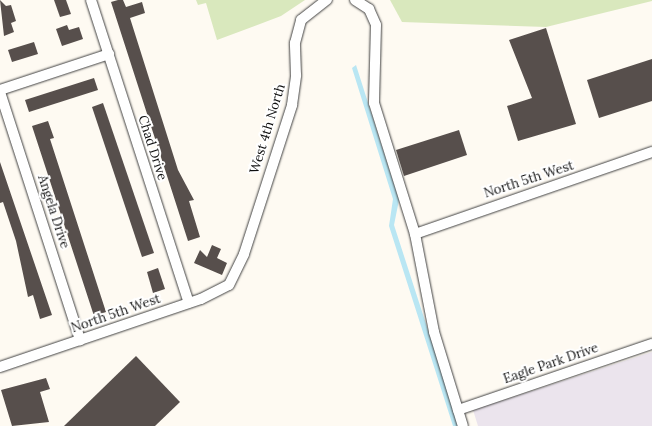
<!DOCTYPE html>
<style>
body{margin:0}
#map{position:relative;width:652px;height:426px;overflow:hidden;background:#fefaf2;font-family:Lora,serif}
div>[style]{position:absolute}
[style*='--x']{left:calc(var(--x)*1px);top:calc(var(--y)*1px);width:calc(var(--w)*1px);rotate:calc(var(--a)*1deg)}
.industrial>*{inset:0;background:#ebe4ed}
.green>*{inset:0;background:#d9e8bd}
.water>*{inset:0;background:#b9e6f3}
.building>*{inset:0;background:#574f4c}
.roads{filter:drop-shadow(0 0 1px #424242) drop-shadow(0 0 1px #424242)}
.minor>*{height:10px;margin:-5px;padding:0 5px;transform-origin:5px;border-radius:5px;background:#fff}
span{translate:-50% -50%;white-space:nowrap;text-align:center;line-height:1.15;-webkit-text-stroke:4px #fff;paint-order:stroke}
.street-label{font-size:13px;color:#0f0f0f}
</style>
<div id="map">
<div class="industrial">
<div style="clip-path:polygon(652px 352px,652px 426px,478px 426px,473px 410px)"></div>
</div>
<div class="green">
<div style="clip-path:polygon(196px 0,305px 0,281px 16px,217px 40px,206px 3px,198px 5px)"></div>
<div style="clip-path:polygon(390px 0,652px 0,652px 1px,546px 27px,402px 22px)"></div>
</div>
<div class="water">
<div style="clip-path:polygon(356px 65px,399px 200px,394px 225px,459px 426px,453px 426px,389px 226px,393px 199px,352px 68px)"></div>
</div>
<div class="building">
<div style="clip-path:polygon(0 0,6px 6px,11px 5px,16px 21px,11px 23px,14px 32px,4px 36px)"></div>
<div style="clip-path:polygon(54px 0,66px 0,71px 14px,60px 17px)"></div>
<div style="clip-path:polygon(118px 0,123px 0,126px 7px,142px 2px,145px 13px,130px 18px,178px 170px,194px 200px,189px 201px,200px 237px,188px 241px,111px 2px)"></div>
<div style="clip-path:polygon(67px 25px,69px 30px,79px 27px,83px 39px,62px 46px,56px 29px)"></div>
<div style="clip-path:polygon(546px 28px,576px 124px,518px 141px,507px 106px,532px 98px,509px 40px)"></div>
<div style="clip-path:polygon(34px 42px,38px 54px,12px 62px,8px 50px)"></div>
<div style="clip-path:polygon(652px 59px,652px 101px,599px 118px,587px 80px)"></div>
<div style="clip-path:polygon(94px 78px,98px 90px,29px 112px,25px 100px)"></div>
<div style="clip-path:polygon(103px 103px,154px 253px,142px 257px,92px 107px)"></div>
<div style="clip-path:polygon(48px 121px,54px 138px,50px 139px,106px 312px,94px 316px,32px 126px)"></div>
<div style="clip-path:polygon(459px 130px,467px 155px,404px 176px,396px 150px)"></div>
<div style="clip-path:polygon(0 162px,52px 315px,40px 319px,33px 295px,28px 297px,16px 241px,3px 202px,0 203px)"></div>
<div style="clip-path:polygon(212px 245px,221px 249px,217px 258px,227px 263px,222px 275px,194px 263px,200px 250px,207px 257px)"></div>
<div style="clip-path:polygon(158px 268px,165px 289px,153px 293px,147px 272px)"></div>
<div style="clip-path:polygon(136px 356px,180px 402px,155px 426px,64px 426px)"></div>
<div style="clip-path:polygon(46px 378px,50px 389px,40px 392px,49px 422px,12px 426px,1px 390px)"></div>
</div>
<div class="roads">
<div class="minor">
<div style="--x:91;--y:0;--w:318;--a:72.1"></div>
<div style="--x:355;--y:0;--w:17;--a:33"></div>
<div style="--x:369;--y:9;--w:17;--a:66"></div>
<div style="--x:376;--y:25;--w:78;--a:91.5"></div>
<div style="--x:374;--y:103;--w:137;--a:72.6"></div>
<div style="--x:415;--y:234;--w:100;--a:79"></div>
<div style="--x:434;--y:332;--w:98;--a:72.9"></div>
<div style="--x:0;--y:90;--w:115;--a:-18.3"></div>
<div style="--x:0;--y:92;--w:261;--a:72.1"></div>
<div style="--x:415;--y:234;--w:251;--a:-19.1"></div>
<div style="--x:0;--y:367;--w:212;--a:-18.7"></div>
<div style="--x:201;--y:299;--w:31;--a:-27"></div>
<div style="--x:229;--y:285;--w:34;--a:-64"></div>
<div style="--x:244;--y:254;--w:157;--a:-72.1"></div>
<div style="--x:292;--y:105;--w:30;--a:-82"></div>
<div style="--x:296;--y:75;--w:32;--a:-92"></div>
<div style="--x:295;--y:43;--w:24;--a:-75"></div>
<div style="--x:301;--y:20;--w:33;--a:-38"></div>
<div style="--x:458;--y:410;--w:205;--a:-18.8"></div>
</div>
</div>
<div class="street-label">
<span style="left:268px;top:129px;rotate:-73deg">West 4th North</span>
<span style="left:152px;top:148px;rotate:72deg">Chad Drive</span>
<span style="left:529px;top:180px;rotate:-18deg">North 5th West</span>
<span style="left:53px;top:212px;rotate:72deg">Angela Drive</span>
<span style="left:116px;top:314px;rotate:-19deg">North 5th West</span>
<span style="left:551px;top:364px;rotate:-19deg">Eagle Park Drive</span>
</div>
</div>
